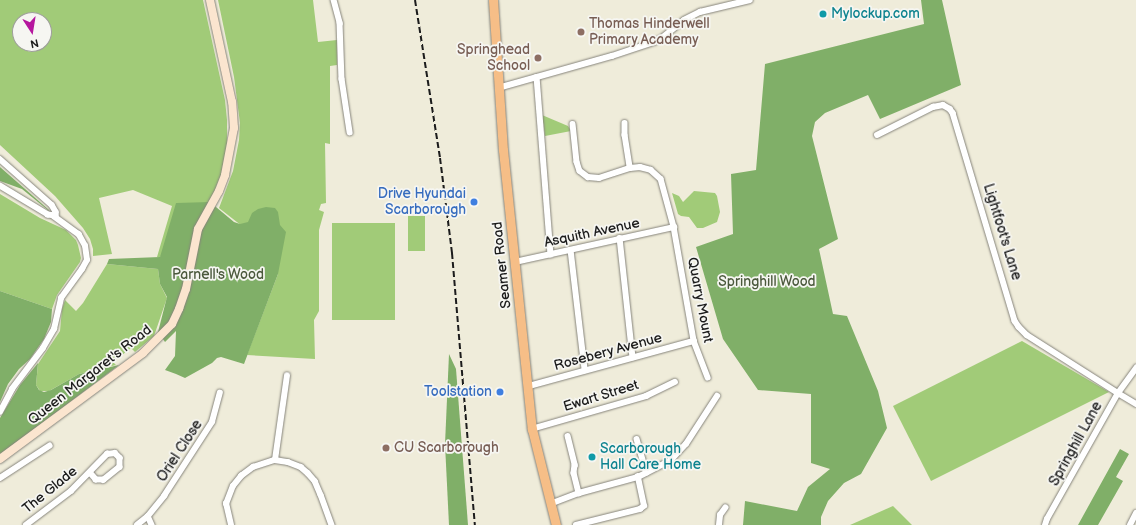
<!DOCTYPE html>
<style>
body{margin:0}
#map{position:relative;width:1136px;height:525px;overflow:hidden;background:#efecda;font-family:"Balsamiq Sans",sans-serif}
div>[style]{position:absolute}
[style*='--x']{left:calc(var(--x)*1px);top:calc(var(--y)*1px);width:calc(var(--w)*1px);rotate:calc(var(--a)*1deg)}
.green>*{inset:0;background:#a1cb78}
.forest>*{inset:0;background:#80af68}
.roads{filter:drop-shadow(0 0 1px #86847b) drop-shadow(0 0 1px #86847b)}
.minor>*{height:5.5px;margin:-2.75px;padding:0 2.75px;transform-origin:2.75px;border-radius:2.75px;background:#fff}
.secondary>*{height:8px;margin:-4px;padding:0 4px;transform-origin:4px;border-radius:4px;background:#fbe5cf}
.trunk>*{height:9px;margin:-4.5px;padding:0 4.5px;transform-origin:4.5px;border-radius:4.5px;background:#f6be87}
.rail>*{height:2px;margin-top:-1px;transform-origin:0;background:repeating-linear-gradient(90deg,#1c1c1c 0 6px,transparent 0 9px)}
.dots>*{width:11px;height:11px;translate:-50% -50%;box-sizing:border-box;border:2px solid #f6f6f2;border-radius:50%}
span{translate:-50% -50%;white-space:nowrap;text-align:center;line-height:1.15;-webkit-text-stroke:3.5px #f6f6f2;paint-order:stroke}
.culture-label{font-size:14px;color:#0d838f}
.left{translate:0 -50%;text-align:left}
.education-label{font-size:14px;color:#785e54}
.right{translate:-100% -50%;text-align:right}
.shop-label{font-size:14px;color:#366cbe}
.street-label{font-size:14px;color:#1c1c1c}
.park-label{font-size:14px;color:#4b593c}
.north{position:absolute;left:12px;top:12px;width:40px;height:40px;box-sizing:border-box;background:#f6f6f2;border:1px solid #9f9f9c;border-radius:50%;rotate:168deg;font-size:11px;font-weight:700;line-height:16px;text-align:center;color:#1c1c1c}
.north::after{content:'';display:block;margin:auto;width:14px;height:18px;background:#b5179e;clip-path:polygon(50% 0,100% 100%,50% 72%,0 100%)}
</style>
<div id="map">
<div class="green">
<div style="clip-path:polygon(evenodd,0 0,203px 0,225px 100px,227px 120px,227px 144px,221px 175px,210px 202px,160px 257px,157px 257px,172px 206px,133px 190px,99px 198px,112px 254px,93px 256px,93px 249px,90px 239px,83px 228px,55px 196px,0 145px,0 0,20px 20px,44px 20px,44px 44px,20px 44px,20px 20px)"></div>
<div style="clip-path:polygon(218px 0,313px 0,318px 42px,337px 40px,337px 65px,330px 66px,330px 144px,325px 143px,326px 203px,321px 204px,319px 210px,324px 212px,319px 230px,319px 311px,314px 320px,315px 359px,247px 355px,278px 274px,242px 226px,219px 208px,233px 171px,239px 140px,240px 123px,234px 77px)"></div>
<div style="clip-path:polygon(542px 115px,568px 126px,571px 131px,545px 136px)"></div>
<div style="clip-path:polygon(694px 191px,715px 193px,717px 196px,720px 212px,717px 222px,703px 228px,697px 228px,689px 217px,681px 216px,678px 214px,672px 193px,679px 196px,683px 202px)"></div>
<div style="clip-path:polygon(0 194px,40px 218px,66px 230px,76px 240px,78px 245px,81px 258px,80px 262px,57px 295px,52px 309px,0 291px)"></div>
<div style="clip-path:polygon(408px 216px,425px 216px,425px 251px,408px 251px)"></div>
<div style="clip-path:polygon(332px 223px,395px 223px,395px 320px,332px 320px)"></div>
<div style="clip-path:polygon(107px 264px,158px 269px,160px 284px,167px 298px,154px 336px,135px 352px,131px 348px,113px 362px,116px 365px,79px 374px,49px 391px,40px 391px,36px 385px,38px 364px,60px 331px,62px 309px,65px 300px,76px 311px,83px 303px)"></div>
<div style="clip-path:polygon(1022px 341px,1109px 392px,931px 481px,893px 406px)"></div>
<div style="clip-path:polygon(893px 506px,912px 525px,850px 525px)"></div>
</div>
<div class="forest">
<div style="clip-path:polygon(921px 0,942px 0,961px 85px,880px 119px,868px 95px,825px 113px,815px 122px,812px 136px,838px 239px,819px 249px,833px 314px,847px 316px,878px 391px,887px 428px,861px 474px,844px 483px,828px 501px,821px 517px,821px 525px,743px 525px,745px 501px,797px 511px,808px 487px,830px 469px,811px 463px,811px 394px,758px 390px,723px 339px,696px 247px,733px 234px,731px 174px,756px 170px,765px 64px,924px 24px)"></div>
<div style="clip-path:polygon(0 167px,49px 210px,49px 211px,22px 189px,0 181px)"></div>
<div style="clip-path:polygon(210px 202px,234px 222px,240px 224px,248px 222px,252px 213px,258px 209px,266px 207px,275px 208px,278px 212px,280px 225px,286px 232px,278px 274px,244px 364px,221px 357px,217px 358px,212px 363px,185px 378px,176px 374px,165px 370px,175px 356px,176px 331px,165px 342px,158px 332px,167px 297px,160px 284px,158px 269px,107px 264px,109px 259px,160px 257px,176px 203px)"></div>
<div style="clip-path:polygon(0 291px,52px 309px,51px 322px,44px 339px,30px 359px,19px 369px,8px 384px,0 402px)"></div>
<div style="clip-path:polygon(449px 354px,456px 369px,468px 525px,449px 525px,445px 444px)"></div>
<div style="clip-path:polygon(38px 363px,36px 385px,39px 390px,44px 392px,51px 390px,79px 374px,119px 365px,0 455px,0 418px,20px 385px)"></div>
<div style="clip-path:polygon(1120px 449px,1129px 454px,1116px 477px,1123px 481px,1098px 525px,1078px 525px)"></div>
</div>
<div class="roads">
<div class="minor">
<div style="--x:334;--y:0;--w:24;--a:75"></div>
<div style="--x:340;--y:23;--w:56;--a:88"></div>
<div style="--x:342;--y:79;--w:54;--a:81.4"></div>
<div style="--x:537;--y:77;--w:178;--a:85.5"></div>
<div style="--x:498;--y:88;--w:118;--a:-15.7"></div>
<div style="--x:612;--y:56;--w:44;--a:-18.4"></div>
<div style="--x:654;--y:42;--w:9;--a:-27"></div>
<div style="--x:662;--y:38;--w:28;--a:-39"></div>
<div style="--x:684;--y:20;--w:18;--a:-27"></div>
<div style="--x:700;--y:12;--w:51;--a:-13.5"></div>
<div style="--x:625;--y:123;--w:12;--a:90"></div>
<div style="--x:625;--y:135;--w:33;--a:81"></div>
<div style="--x:573;--y:124;--w:38;--a:84"></div>
<div style="--x:577;--y:162;--w:9;--a:72"></div>
<div style="--x:580;--y:171;--w:10;--a:37"></div>
<div style="--x:588;--y:177;--w:11;--a:5"></div>
<div style="--x:599;--y:178;--w:33;--a:-18"></div>
<div style="--x:630;--y:168;--w:10;--a:-6"></div>
<div style="--x:640;--y:167;--w:11;--a:15"></div>
<div style="--x:651;--y:170;--w:13;--a:42"></div>
<div style="--x:661;--y:179;--w:50;--a:74.8"></div>
<div style="--x:674;--y:227;--w:116;--a:80"></div>
<div style="--x:694;--y:341;--w:39;--a:69"></div>
<div style="--x:877;--y:135;--w:63;--a:-26.6"></div>
<div style="--x:933;--y:107;--w:10;--a:-11"></div>
<div style="--x:943;--y:105;--w:8;--a:30"></div>
<div style="--x:950;--y:109;--w:5;--a:53"></div>
<div style="--x:953;--y:113;--w:217;--a:73.4"></div>
<div style="--x:1015;--y:321;--w:7;--a:56"></div>
<div style="--x:1019;--y:327;--w:11;--a:45"></div>
<div style="--x:1027;--y:335;--w:108;--a:32.5"></div>
<div style="--x:1118;--y:393;--w:31;--a:-54"></div>
<div style="--x:0;--y:159;--w:69;--a:41.5"></div>
<div style="--x:52;--y:205;--w:8;--a:60"></div>
<div style="--x:56;--y:212;--w:4;--a:90"></div>
<div style="--x:56;--y:216;--w:8;--a:-173"></div>
<div style="--x:48;--y:215;--w:56;--a:-148.9"></div>
<div style="--x:620;--y:238;--w:120;--a:83.8"></div>
<div style="--x:571;--y:250;--w:121;--a:83.3"></div>
<div style="--x:515;--y:262;--w:163;--a:-12.4"></div>
<div style="--x:529;--y:386;--w:171;--a:-15.3"></div>
<div style="--x:0;--y:412;--w:26;--a:-62"></div>
<div style="--x:12;--y:389;--w:51;--a:-52.9"></div>
<div style="--x:43;--y:348;--w:22;--a:-60"></div>
<div style="--x:54;--y:329;--w:32;--a:-77"></div>
<div style="--x:61;--y:298;--w:36;--a:-54"></div>
<div style="--x:82;--y:269;--w:10;--a:-61"></div>
<div style="--x:87;--y:260;--w:14;--a:-98"></div>
<div style="--x:85;--y:246;--w:13;--a:-119"></div>
<div style="--x:79;--y:235;--w:31;--a:-144"></div>
<div style="--x:532;--y:429;--w:119;--a:-16.1"></div>
<div style="--x:646;--y:396;--w:32;--a:-26"></div>
<div style="--x:568;--y:436;--w:30;--a:76"></div>
<div style="--x:575;--y:465;--w:8;--a:97"></div>
<div style="--x:574;--y:473;--w:21;--a:76"></div>
<div style="--x:637;--y:439;--w:35;--a:74"></div>
<div style="--x:275;--y:460;--w:85;--a:-81.9"></div>
<div style="--x:0;--y:478;--w:59;--a:-33.1"></div>
<div style="--x:550;--y:504;--w:31;--a:-21"></div>
<div style="--x:579;--y:493;--w:61;--a:-15.2"></div>
<div style="--x:638;--y:477;--w:36;--a:-27"></div>
<div style="--x:670;--y:461;--w:23;--a:-47"></div>
<div style="--x:686;--y:444;--w:57;--a:-57.1"></div>
<div style="--x:148;--y:516;--w:10;--a:66"></div>
<div style="--x:26;--y:525;--w:56;--a:-37.1"></div>
<div style="--x:71;--y:491;--w:52;--a:-45.8"></div>
<div style="--x:107;--y:454;--w:8;--a:-7"></div>
<div style="--x:115;--y:453;--w:7;--a:45"></div>
<div style="--x:120;--y:458;--w:9;--a:90"></div>
<div style="--x:120;--y:467;--w:21;--a:141"></div>
<div style="--x:104;--y:480;--w:8;--a:180"></div>
<div style="--x:96;--y:480;--w:9;--a:-131"></div>
<div style="--x:137;--y:525;--w:14;--a:-39"></div>
<div style="--x:148;--y:516;--w:26;--a:-51"></div>
<div style="--x:164;--y:496;--w:88;--a:-57"></div>
<div style="--x:212;--y:422;--w:30;--a:-75"></div>
<div style="--x:231;--y:525;--w:22;--a:-103"></div>
<div style="--x:226;--y:504;--w:19;--a:-69"></div>
<div style="--x:233;--y:486;--w:13;--a:-51"></div>
<div style="--x:241;--y:476;--w:15;--a:-37"></div>
<div style="--x:253;--y:467;--w:23;--a:-18"></div>
<div style="--x:275;--y:460;--w:13;--a:9"></div>
<div style="--x:288;--y:462;--w:14;--a:21"></div>
<div style="--x:301;--y:467;--w:9;--a:41"></div>
<div style="--x:308;--y:473;--w:11;--a:49"></div>
<div style="--x:315;--y:481;--w:15;--a:67"></div>
<div style="--x:321;--y:495;--w:32;--a:70"></div>
<div style="--x:576;--y:525;--w:66;--a:-14"></div>
<div style="--x:640;--y:509;--w:5;--a:-37"></div>
<div style="--x:644;--y:506;--w:30;--a:-102"></div>
<div style="--x:719;--y:525;--w:10;--a:-84"></div>
<div style="--x:720;--y:515;--w:9;--a:-54"></div>
<div style="--x:1045;--y:525;--w:6;--a:-72"></div>
<div style="--x:1047;--y:519;--w:145;--a:-60.6"></div>
<div style="--x:1118;--y:393;--w:21;--a:31"></div>
<div style="--x:1130;--y:525;--w:13;--a:-63"></div>
</div>
<div class="secondary">
<div style="--x:0;--y:459;--w:178;--a:-36.5"></div>
<div style="--x:143;--y:353;--w:41;--a:-45"></div>
<div style="--x:172;--y:324;--w:17;--a:-65"></div>
<div style="--x:179;--y:309;--w:21;--a:-71"></div>
<div style="--x:186;--y:289;--w:61;--a:-78.7"></div>
<div style="--x:198;--y:229;--w:43;--a:-61.1"></div>
<div style="--x:219;--y:191;--w:17;--a:-69"></div>
<div style="--x:225;--y:175;--w:48;--a:-79.2"></div>
<div style="--x:234;--y:128;--w:26;--a:-94"></div>
<div style="--x:232;--y:102;--w:104;--a:-102.2"></div>
</div>
<div class="trunk">
<div style="--x:493;--y:0;--w:150;--a:86.2"></div>
<div style="--x:503;--y:150;--w:281;--a:84.1"></div>
<div style="--x:532;--y:429;--w:99;--a:76"></div>
</div>
</div>
<div class="rail">
<div style="--x:415;--y:0;--w:160;--a:81"></div>
<div style="--x:440;--y:158;--w:96;--a:82.8"></div>
<div style="--x:452;--y:253;--w:273;--a:85.2"></div>
</div>
<div class="dots">
<div style="left:823px;top:14px;background:#0f9aa8"></div>
<div style="left:581px;top:32px;background:#8d6e63"></div>
<div style="left:538px;top:58px;background:#8d6e63"></div>
<div style="left:474px;top:202px;background:#3f7fe0"></div>
<div style="left:500px;top:392px;background:#3f7fe0"></div>
<div style="left:386px;top:448px;background:#8d6e63"></div>
<div style="left:592px;top:457px;background:#0f9aa8"></div>
</div>
<div class="culture-label">
<span class="left" style="left:831px;top:14px">Mylockup.com</span>
<span class="left" style="left:600px;top:457px">Scarborough<br>Hall Care Home</span>
</div>
<div class="education-label">
<span class="left" style="left:589px;top:32px">Thomas Hinderwell<br>Primary Academy</span>
<span class="right" style="left:530px;top:58px">Springhead<br>School</span>
<span class="left" style="left:394px;top:448px">CU Scarborough</span>
</div>
<div class="shop-label">
<span class="right" style="left:466px;top:202px">Drive Hyundai<br>Scarborough</span>
<span class="right" style="left:492px;top:392px">Toolstation</span>
</div>
<div class="street-label">
<span style="left:1002px;top:232px;rotate:73deg">Lightfoot's Lane</span>
<span style="left:592px;top:233px;rotate:-12deg">Asquith Avenue</span>
<span style="left:502px;top:265px;rotate:-96deg">Seamer Road</span>
<span style="left:700px;top:300px;rotate:79deg">Quarry Mount</span>
<span style="left:608px;top:352px;rotate:-15deg">Rosebery Avenue</span>
<span style="left:90px;top:375px;rotate:-38deg">Queen Margaret's Road</span>
<span style="left:601px;top:396px;rotate:-17deg">Ewart Street</span>
<span style="left:1076px;top:444px;rotate:-61deg">Springhill Lane</span>
<span style="left:180px;top:451px;rotate:-57deg">Oriel Close</span>
<span style="left:50px;top:490px;rotate:-39deg">The Glade</span>
</div>
<div class="park-label">
<span style="left:218px;top:275px">Parnell's Wood</span>
<span style="left:767px;top:282px">Springhill Wood</span>
</div>
<div class="north">N</div>
</div>
